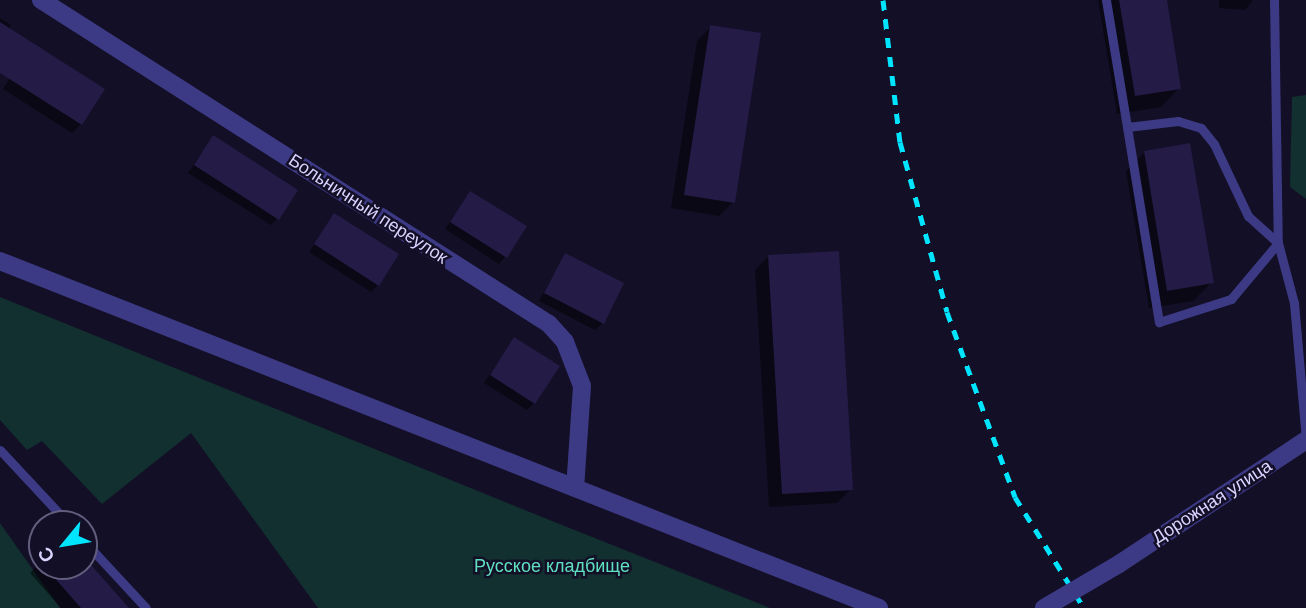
<!DOCTYPE html>
<meta charset="utf-8">
<style>
body{margin:0}
#map{position:relative;width:1306px;height:608px;overflow:hidden;background:#130f26;font-family:Arial,sans-serif}
div>[style]{position:absolute}
[style*='--x']{left:calc(var(--x)*1px);top:calc(var(--y)*1px);width:calc(var(--w)*1px);rotate:calc(var(--a)*1deg)}
.green>*{inset:0;background:#12302f}
.shadow>*{inset:0;background:#0007}
.building>*{inset:0;background:#241b47}
.service>*{height:9px;margin:-4.5px;padding:0 4.5px;transform-origin:4.5px;border-radius:4.5px;background:#3d3a85}
.minor>*{height:18px;margin:-9px;padding:0 9px;transform-origin:9px;border-radius:9px;background:#3d3a85}
.tertiary>*{height:18px;margin:-9px;padding:0 9px;transform-origin:9px;border-radius:9px;background:#3d3a85}
.rail>*{height:5px;margin-top:-2.5px;transform-origin:0;background:repeating-linear-gradient(90deg,#00e5ff 0 10px,transparent 0 19px)}
.tertiary-bridge>*{height:18px;margin:-9px;padding:0 9px;transform-origin:9px;border-radius:9px;background:#3d3a85}
span{translate:-50% -50%;white-space:nowrap;text-align:center;line-height:1.15;-webkit-text-stroke:5px #130f26;paint-order:stroke}
.street-label{font-size:18px;color:#d9d4ff}
.park-label{font-size:18px;color:#5fe0c0}
.north{position:absolute;left:28px;top:510px;width:70px;height:70px;box-sizing:border-box;background:#130f26;border:2px solid #625e7d;border-radius:50%;rotate:240deg;font-size:19px;font-weight:700;line-height:28px;text-align:center;color:#d9d4ff}
.north::after{content:'';display:block;margin:auto;width:24px;height:32px;background:#00e5ff;clip-path:polygon(50% 0,100% 100%,50% 72%,0 100%)}
</style>
<div id="map">
<div class="green">
<div style="clip-path:polygon(1306px 95px,1306px 199px,1290px 187px,1292px 97px)"></div>
<div style="clip-path:polygon(0 297px,547px 519px,770px 608px,318px 608px,191px 433px,102px 504px,42px 441px,27px 450px,0 420px)"></div>
<div style="clip-path:polygon(0 523px,60px 608px,0 608px)"></div>
</div>
<div class="shadow">
<div style="clip-path:polygon(1098px 0,1165px 0,1179px 88px,1161px 107px,1117px 114px)"></div>
<div style="clip-path:polygon(1219px 0,1253px 0,1245px 10px,1219px 8px)"></div>
<div style="clip-path:polygon(0 18px,11px 25px,9px 29px,81px 124px,72px 133px,3px 89px,10px 78px,0 72px)"></div>
<div style="clip-path:polygon(711px 27px,733px 202px,719px 216px,671px 208px,697px 41px)"></div>
<div style="clip-path:polygon(213px 137px,278px 218px,271px 225px,188px 173px)"></div>
<div style="clip-path:polygon(1145px 152px,1212px 282px,1193px 301px,1149px 308px,1126px 171px)"></div>
<div style="clip-path:polygon(470px 193px,506px 256px,499px 264px,445px 229px)"></div>
<div style="clip-path:polygon(335px 215px,378px 285px,371px 292px,309px 252px)"></div>
<div style="clip-path:polygon(565px 255px,603px 323px,595px 330px,539px 301px)"></div>
<div style="clip-path:polygon(769px 256px,851px 489px,837px 503px,769px 507px,755px 270px)"></div>
<div style="clip-path:polygon(514px 339px,534px 403px,527px 410px,484px 383px)"></div>
<div style="clip-path:polygon(84px 560px,127px 608px,61px 608px,30px 573px,42px 561px,42px 566px,84px 566px)"></div>
</div>
<div class="building">
<div style="clip-path:polygon(1119px 0,1167px 0,1181px 89px,1135px 96px)"></div>
<div style="clip-path:polygon(0 22px,105px 89px,82px 125px,0 73px)"></div>
<div style="clip-path:polygon(710px 25px,761px 33px,735px 203px,684px 195px)"></div>
<div style="clip-path:polygon(213px 135px,298px 190px,279px 220px,194px 165px)"></div>
<div style="clip-path:polygon(1190px 143px,1214px 283px,1167px 291px,1144px 151px)"></div>
<div style="clip-path:polygon(470px 191px,527px 226px,507px 258px,450px 222px)"></div>
<div style="clip-path:polygon(334px 213px,399px 254px,379px 286px,314px 244px)"></div>
<div style="clip-path:polygon(839px 251px,853px 490px,782px 494px,768px 255px)"></div>
<div style="clip-path:polygon(565px 253px,624px 283px,604px 324px,544px 293px)"></div>
<div style="clip-path:polygon(514px 337px,560px 366px,535px 404px,490px 375px)"></div>
<div style="clip-path:polygon(44px 566px,92px 566px,129px 608px,81px 608px)"></div>
</div>
<div class="service">
<div style="--x:1106;--y:0;--w:129;--a:80.6"></div>
<div style="--x:1127;--y:127;--w:198;--a:80.7"></div>
<div style="--x:1159;--y:322;--w:76;--a:-17.7"></div>
<div style="--x:1231;--y:299;--w:73;--a:-50"></div>
<div style="--x:1278;--y:243;--w:40;--a:-138"></div>
<div style="--x:1248;--y:216;--w:80;--a:-115.3"></div>
<div style="--x:1214;--y:144;--w:21;--a:-129"></div>
<div style="--x:1201;--y:128;--w:24;--a:-163"></div>
<div style="--x:1178;--y:121;--w:51;--a:173.3"></div>
<div style="--x:1274;--y:0;--w:243;--a:89.1"></div>
<div style="--x:1278;--y:243;--w:62;--a:75.1"></div>
<div style="--x:1294;--y:303;--w:139;--a:85"></div>
<div style="--x:0;--y:450;--w:101;--a:47"></div>
<div style="--x:84;--y:541;--w:91;--a:47.2"></div>
</div>
<div class="minor">
<div style="--x:41;--y:0;--w:603;--a:32.53"></div>
<div style="--x:549;--y:324;--w:24;--a:48"></div>
<div style="--x:565;--y:342;--w:47;--a:68.9"></div>
<div style="--x:582;--y:386;--w:102;--a:93.9"></div>
</div>
<div class="tertiary">
<div style="--x:0;--y:261;--w:945;--a:21.54"></div>
<div style="--x:1119;--y:564;--w:224;--a:-33.5"></div>
</div>
<div class="rail">
<div style="--x:883;--y:0;--w:143;--a:83.2"></div>
<div style="--x:900;--y:142;--w:176;--a:74.5"></div>
<div style="--x:947;--y:312;--w:197;--a:69.8"></div>
<div style="--x:1015;--y:497;--w:131;--a:58.1"></div>
</div>
<div class="tertiary-bridge">
<div style="--x:1044;--y:608;--w:87;--a:-30.4"></div>
</div>
<div class="street-label">
<span style="left:368px;top:209px;rotate:33deg">Больничный переулок</span>
<span style="left:1212px;top:502px;rotate:-33deg">Дорожная улица</span>
</div>
<div class="park-label">
<span style="left:552px;top:566px">Русское кладбище</span>
</div>
<div class="north">С</div>
</div>
